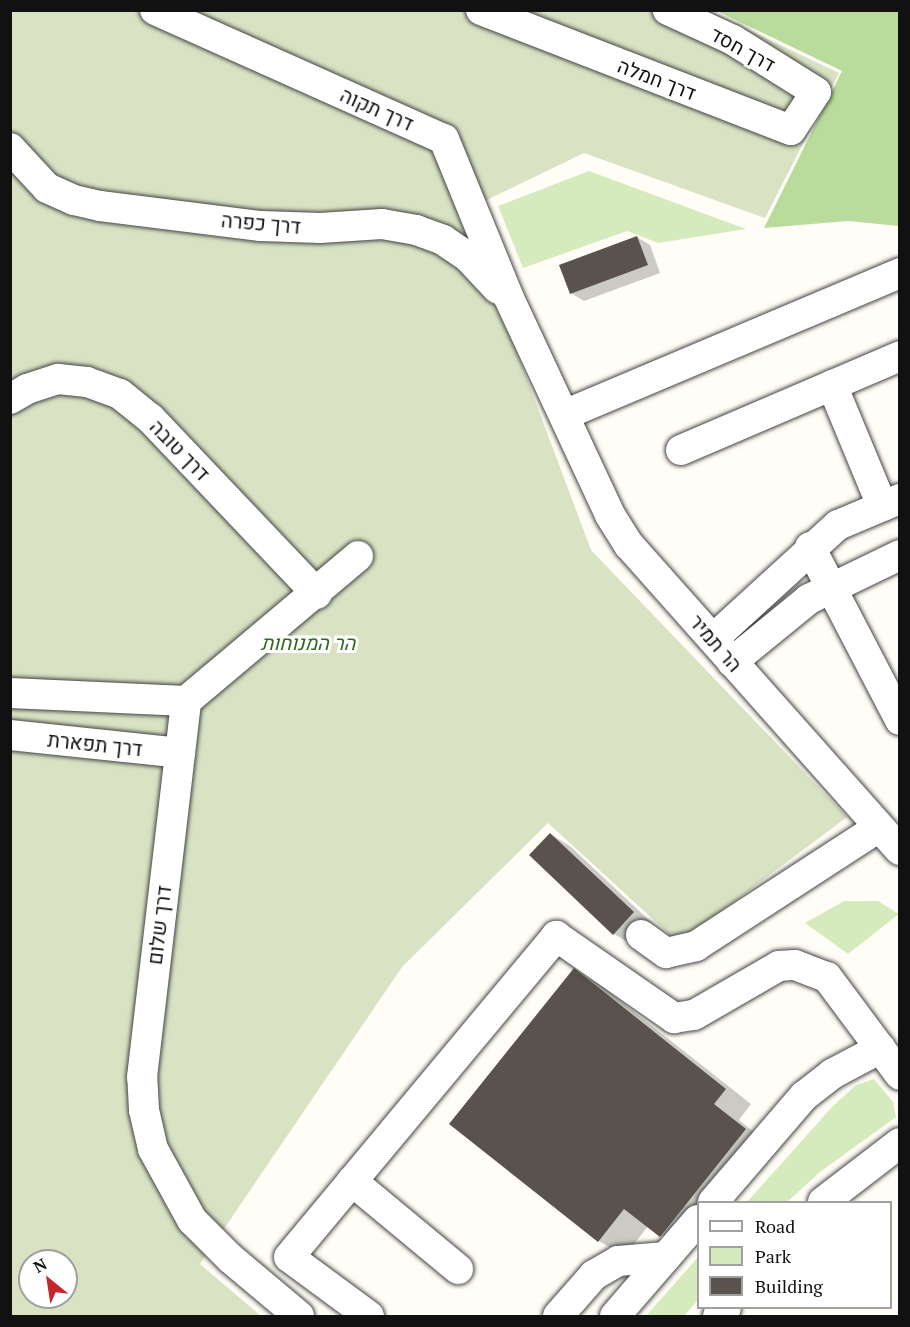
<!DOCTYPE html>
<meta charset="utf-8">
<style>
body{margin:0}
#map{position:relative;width:910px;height:1327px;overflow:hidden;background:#fffdf5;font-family:"PT Serif",Heebo,serif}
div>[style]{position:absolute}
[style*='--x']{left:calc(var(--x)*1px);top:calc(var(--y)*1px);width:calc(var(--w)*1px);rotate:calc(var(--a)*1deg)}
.green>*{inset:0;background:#d5ebbd}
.forest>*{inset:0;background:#b9dc9c}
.cemetery>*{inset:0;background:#d9e3c4}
.shadow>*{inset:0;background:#0003}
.building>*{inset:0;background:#5a524d}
.roads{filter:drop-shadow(0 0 2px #444) drop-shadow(0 0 2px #444)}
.minor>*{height:30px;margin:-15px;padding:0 15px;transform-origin:15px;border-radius:15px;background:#fff}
span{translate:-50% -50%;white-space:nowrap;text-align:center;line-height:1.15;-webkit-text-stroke:6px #fff;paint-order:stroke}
.street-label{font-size:20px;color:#111}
.park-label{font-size:20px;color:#2f6b1f;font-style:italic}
.frame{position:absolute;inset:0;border:12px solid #111;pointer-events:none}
.legend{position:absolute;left:697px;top:1201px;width:195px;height:108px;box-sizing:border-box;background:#fff;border:2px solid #a0a0a0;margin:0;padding:8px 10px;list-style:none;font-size:18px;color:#111}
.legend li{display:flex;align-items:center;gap:12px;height:30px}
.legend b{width:30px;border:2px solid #a0a0a0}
.north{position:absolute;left:18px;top:1249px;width:60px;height:60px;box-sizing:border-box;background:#fff;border:2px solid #a0a0a0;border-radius:50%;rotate:330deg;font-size:16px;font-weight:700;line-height:24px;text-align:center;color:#111}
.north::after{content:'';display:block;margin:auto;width:21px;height:27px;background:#c4262e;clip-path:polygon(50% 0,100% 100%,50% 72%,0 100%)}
</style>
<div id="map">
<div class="green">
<div style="clip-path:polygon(589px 171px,746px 229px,658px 243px,627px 231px,523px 268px,498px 206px)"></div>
<div style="clip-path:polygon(844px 901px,878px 901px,899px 914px,848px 954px,805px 923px)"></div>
<div style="clip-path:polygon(874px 1079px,893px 1102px,896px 1117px,820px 1172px,787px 1202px,747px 1202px,832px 1107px,856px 1085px)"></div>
<div style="clip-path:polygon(698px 1257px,698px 1300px,684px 1316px,646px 1316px)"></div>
</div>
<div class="forest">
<div style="clip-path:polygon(717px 11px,899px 11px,899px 226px,848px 221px,764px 228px,842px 71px)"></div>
</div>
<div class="cemetery">
<div style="clip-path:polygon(evenodd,10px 11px,709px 11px,839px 73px,765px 218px,584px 153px,464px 211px,591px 550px,847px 817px,679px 943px,548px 823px,402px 967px,200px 1264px,261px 1316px,11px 1316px,10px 11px,30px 1261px,66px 1261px,66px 1297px,30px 1297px,30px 1261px)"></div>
</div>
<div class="shadow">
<div style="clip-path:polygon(637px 237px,650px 245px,660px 273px,584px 301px,571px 293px)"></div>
<div style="clip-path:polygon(550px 834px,570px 846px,653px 924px,633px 945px,614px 934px)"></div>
<div style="clip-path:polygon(574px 970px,600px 985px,751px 1104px,739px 1120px,770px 1145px,725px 1202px,698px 1202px,698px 1236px,686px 1251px,648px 1226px,625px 1256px,599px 1241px,451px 1124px)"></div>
</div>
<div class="building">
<div style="clip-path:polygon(637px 236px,648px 265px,570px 294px,559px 265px)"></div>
<div style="clip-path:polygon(550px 833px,634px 912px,613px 935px,529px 855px)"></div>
<div style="clip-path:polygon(574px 968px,726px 1089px,714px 1104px,746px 1129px,660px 1237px,624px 1209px,598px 1242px,449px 1124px)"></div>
</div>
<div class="roads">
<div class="minor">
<div style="--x:155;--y:10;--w:316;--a:24.1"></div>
<div style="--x:444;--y:139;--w:170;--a:67.8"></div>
<div style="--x:508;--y:296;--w:242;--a:65"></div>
<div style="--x:610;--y:515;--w:36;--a:58"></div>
<div style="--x:629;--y:545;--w:408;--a:48.4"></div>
<div style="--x:481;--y:10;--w:332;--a:21.2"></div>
<div style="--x:791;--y:130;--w:45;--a:-56.7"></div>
<div style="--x:816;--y:92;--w:98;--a:-147.9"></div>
<div style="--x:733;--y:40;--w:72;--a:-155.2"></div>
<div style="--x:10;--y:148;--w:54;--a:47.2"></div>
<div style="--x:47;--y:188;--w:30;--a:24"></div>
<div style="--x:74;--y:200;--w:27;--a:13"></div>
<div style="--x:100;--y:206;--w:162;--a:7.1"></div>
<div style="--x:261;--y:226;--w:59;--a:1.9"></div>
<div style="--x:320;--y:228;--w:62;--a:-3.7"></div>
<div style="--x:382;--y:224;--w:35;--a:10"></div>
<div style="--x:416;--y:230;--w:29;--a:20"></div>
<div style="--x:443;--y:240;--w:29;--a:34"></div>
<div style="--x:467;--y:256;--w:45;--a:46.8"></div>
<div style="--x:832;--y:385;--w:131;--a:67.5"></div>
<div style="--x:10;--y:399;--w:20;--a:-30"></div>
<div style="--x:27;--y:389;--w:33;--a:-18"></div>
<div style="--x:58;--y:379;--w:29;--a:6"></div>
<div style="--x:87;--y:382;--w:35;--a:20"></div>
<div style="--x:120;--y:394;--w:40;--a:39"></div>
<div style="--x:151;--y:419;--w:241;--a:46.5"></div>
<div style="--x:564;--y:415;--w:365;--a:-22.9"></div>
<div style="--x:681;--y:450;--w:238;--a:-23.2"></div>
<div style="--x:810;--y:547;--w:195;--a:62.5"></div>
<div style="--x:713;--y:639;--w:169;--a:-42.4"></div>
<div style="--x:838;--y:525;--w:67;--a:-22.8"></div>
<div style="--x:732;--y:662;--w:99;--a:-39.3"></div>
<div style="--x:809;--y:599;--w:101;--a:-25.8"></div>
<div style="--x:10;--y:693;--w:176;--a:2.6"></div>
<div style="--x:10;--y:735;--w:171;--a:6"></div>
<div style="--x:641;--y:935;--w:31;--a:36"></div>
<div style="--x:666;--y:953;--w:31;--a:-13"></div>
<div style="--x:696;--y:946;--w:218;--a:-33"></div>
<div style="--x:352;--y:1181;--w:138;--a:39.7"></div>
<div style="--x:713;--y:1202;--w:140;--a:-49.4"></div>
<div style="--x:804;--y:1096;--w:36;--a:-38"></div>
<div style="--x:832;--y:1074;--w:55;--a:-28"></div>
<div style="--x:823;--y:1202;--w:97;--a:-37.5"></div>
<div style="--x:299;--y:1316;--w:89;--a:-140"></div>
<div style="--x:231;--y:1259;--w:55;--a:-135"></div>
<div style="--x:192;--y:1220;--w:81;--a:-118.8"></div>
<div style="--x:153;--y:1149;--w:40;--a:-103"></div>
<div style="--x:144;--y:1110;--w:33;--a:-93"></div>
<div style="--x:142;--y:1077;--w:379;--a:-83.3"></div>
<div style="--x:186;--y:701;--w:225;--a:-40.1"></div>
<div style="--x:369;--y:1316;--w:99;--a:-143.6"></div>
<div style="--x:289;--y:1257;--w:418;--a:-50.2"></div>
<div style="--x:556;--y:936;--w:144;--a:34.8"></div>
<div style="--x:674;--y:1018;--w:20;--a:-9"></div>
<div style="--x:694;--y:1015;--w:98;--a:-30"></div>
<div style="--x:779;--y:966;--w:16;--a:-4"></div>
<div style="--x:795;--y:965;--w:34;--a:21"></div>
<div style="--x:827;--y:977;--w:122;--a:53.3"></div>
<div style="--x:558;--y:1316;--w:55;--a:-48.7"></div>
<div style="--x:594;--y:1275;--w:28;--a:-30"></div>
<div style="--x:618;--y:1261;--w:48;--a:-4.8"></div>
<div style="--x:615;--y:1316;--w:127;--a:-49.2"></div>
<div style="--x:718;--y:1316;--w:11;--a:-45"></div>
</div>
</div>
<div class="street-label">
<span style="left:743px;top:49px;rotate:29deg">דרך חסד</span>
<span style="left:657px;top:79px;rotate:21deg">דרך חמלה</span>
<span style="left:377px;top:109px;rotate:24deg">דרך תקוה</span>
<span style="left:261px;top:223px;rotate:5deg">דרך כפרה</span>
<span style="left:180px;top:450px;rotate:46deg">דרך טובה</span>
<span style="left:716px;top:643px;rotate:49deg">הר תמיר</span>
<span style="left:95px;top:744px;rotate:6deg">דרך תפארת</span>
<span style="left:159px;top:925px;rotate:-83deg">דרך שלום</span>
</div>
<div class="park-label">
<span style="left:308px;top:642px">הר המנוחות</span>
</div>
<div class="frame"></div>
<ul class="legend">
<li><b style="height:8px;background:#fff"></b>Road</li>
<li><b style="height:16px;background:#d5ebbd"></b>Park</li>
<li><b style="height:16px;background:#5a524d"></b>Building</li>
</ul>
<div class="north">N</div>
</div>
